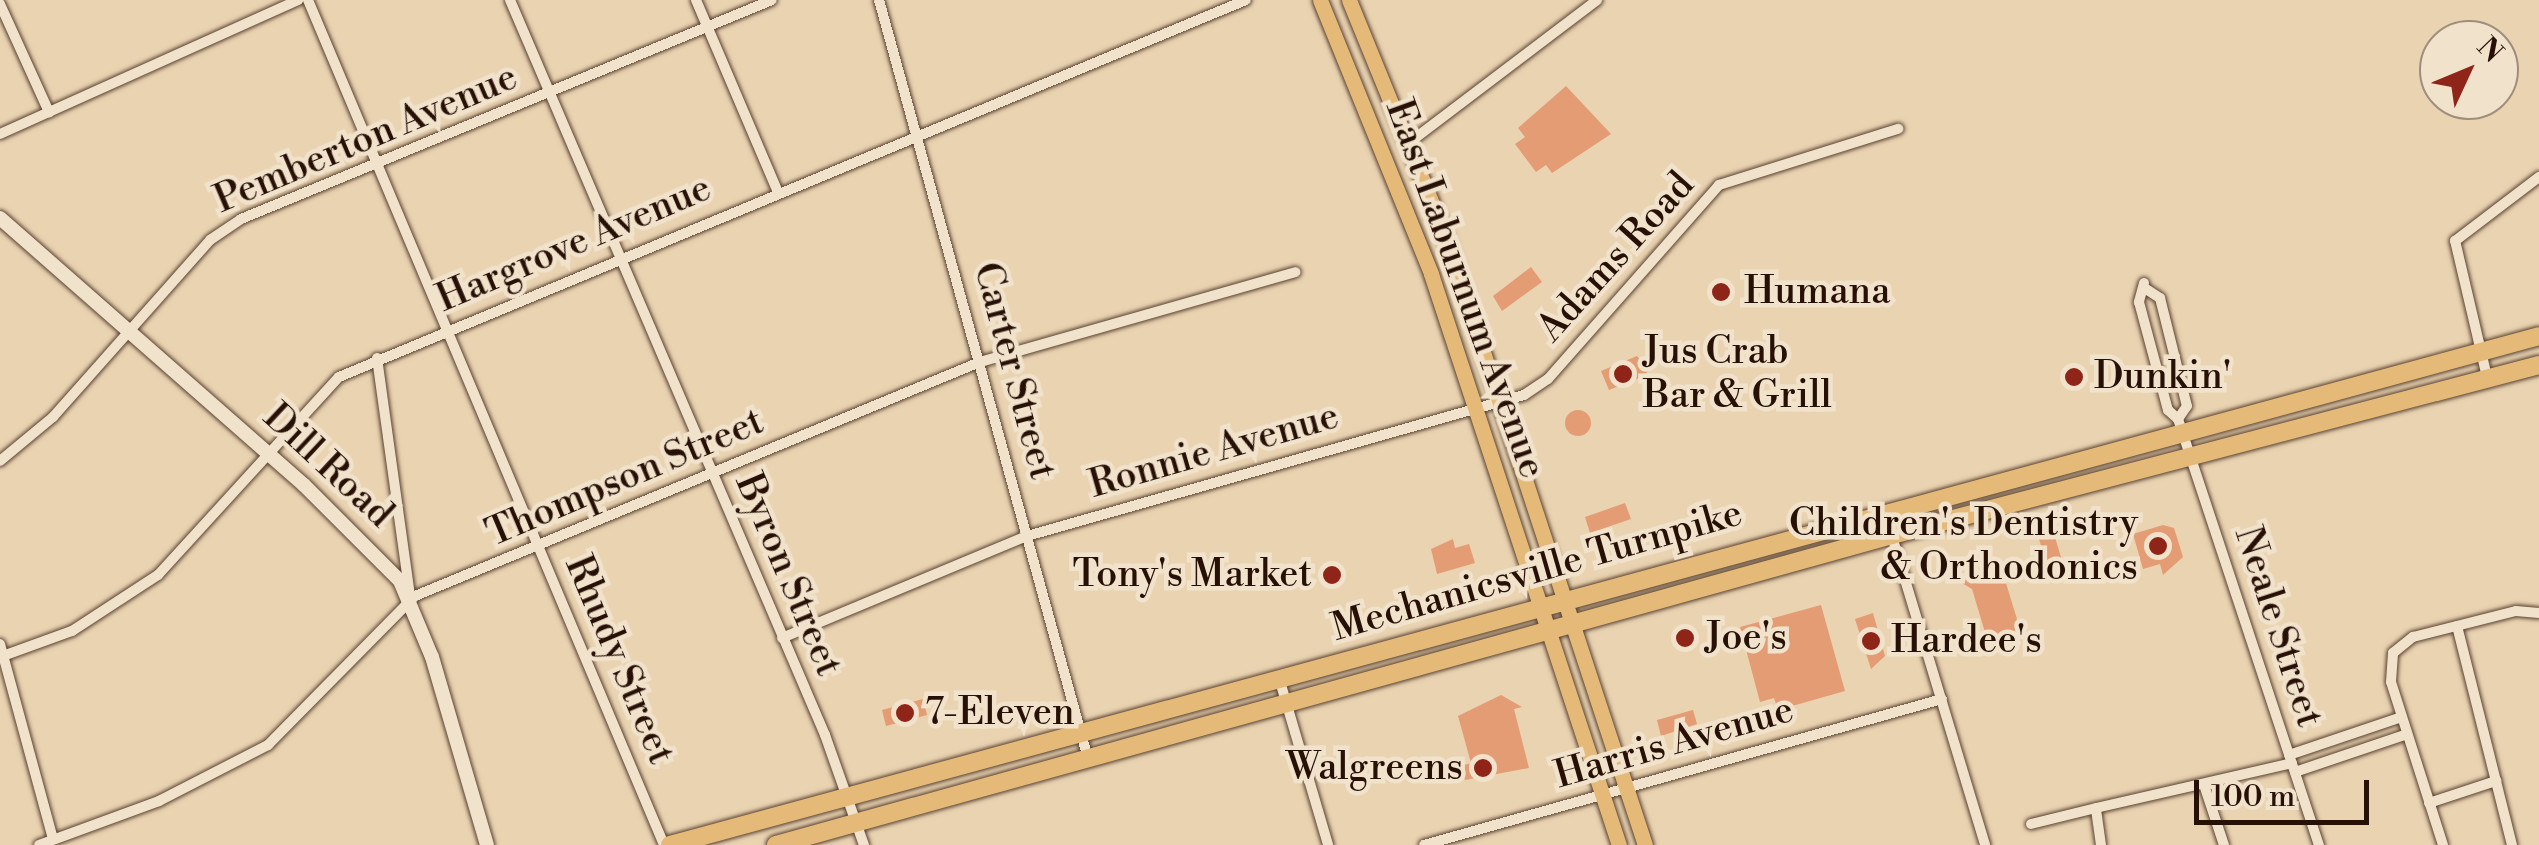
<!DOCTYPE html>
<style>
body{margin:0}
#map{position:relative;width:2539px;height:845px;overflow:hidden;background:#ead3b1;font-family:"Libre Bodoni",serif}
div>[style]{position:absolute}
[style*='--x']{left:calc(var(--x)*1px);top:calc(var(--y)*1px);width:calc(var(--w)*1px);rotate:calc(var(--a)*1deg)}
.building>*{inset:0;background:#e39c74}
.round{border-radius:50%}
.roads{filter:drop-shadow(0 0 2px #584130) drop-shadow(0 0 2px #584130)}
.street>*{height:10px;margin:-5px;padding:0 5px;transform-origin:5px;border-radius:5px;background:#f1e2cc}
.secondary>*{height:14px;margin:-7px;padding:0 7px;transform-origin:7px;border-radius:7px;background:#f1e2cc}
.primary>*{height:15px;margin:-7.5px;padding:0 7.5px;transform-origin:7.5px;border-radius:7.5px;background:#e5ba78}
.highway>*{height:18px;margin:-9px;padding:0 9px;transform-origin:9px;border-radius:9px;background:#e5ba78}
.dots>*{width:28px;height:28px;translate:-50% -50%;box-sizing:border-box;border:5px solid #f1e2cc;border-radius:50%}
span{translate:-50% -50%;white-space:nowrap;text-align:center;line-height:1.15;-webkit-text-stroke:9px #f1e2cc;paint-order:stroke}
.street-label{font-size:38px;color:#271005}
.poi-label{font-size:38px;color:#271005}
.left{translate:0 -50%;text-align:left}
.right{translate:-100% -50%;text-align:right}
.north{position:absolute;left:2419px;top:20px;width:100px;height:100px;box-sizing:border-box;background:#f1e2cc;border:2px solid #a08e7c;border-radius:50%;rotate:46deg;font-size:28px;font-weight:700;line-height:40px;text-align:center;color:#271005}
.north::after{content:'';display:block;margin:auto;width:35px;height:45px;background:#8f2418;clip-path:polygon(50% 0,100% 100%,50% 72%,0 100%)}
.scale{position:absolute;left:2194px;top:780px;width:175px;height:45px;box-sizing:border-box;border:5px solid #271005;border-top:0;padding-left:12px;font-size:30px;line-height:35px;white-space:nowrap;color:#271005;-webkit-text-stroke:8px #f1e2cc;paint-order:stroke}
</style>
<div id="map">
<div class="building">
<div style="clip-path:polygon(1566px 86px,1611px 134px,1552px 173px,1546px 165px,1536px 172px,1515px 144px,1525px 137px,1518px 128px)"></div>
<div style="clip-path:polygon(1531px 267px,1542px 282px,1502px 311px,1493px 296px)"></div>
<div style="clip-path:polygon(1637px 356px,1649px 370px,1644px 376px,1609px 390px,1601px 371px)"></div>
<div class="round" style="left:1565px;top:410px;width:26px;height:26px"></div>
<div style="clip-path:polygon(1625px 503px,1631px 519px,1590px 533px,1585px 517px)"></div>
<div style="clip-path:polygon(2163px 525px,2174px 528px,2183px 557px,2163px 575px,2160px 564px,2143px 569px,2133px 534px)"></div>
<div style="clip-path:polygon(2054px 534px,2067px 577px,2052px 582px,2039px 539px)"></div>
<div style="clip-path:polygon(1453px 539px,1455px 548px,1469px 544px,1475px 563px,1437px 574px,1431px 549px)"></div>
<div style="clip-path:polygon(2002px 570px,2020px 629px,1987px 639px,1972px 589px,1960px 582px)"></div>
<div style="clip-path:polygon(1821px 605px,1845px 691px,1778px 710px,1774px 698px,1760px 702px,1740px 627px)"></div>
<div style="clip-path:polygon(1873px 613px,1885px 656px,1871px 669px,1855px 619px)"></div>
<div style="clip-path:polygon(1501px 695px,1522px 707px,1514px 709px,1529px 768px,1465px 780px,1461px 766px,1471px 763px,1458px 716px)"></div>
<div style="clip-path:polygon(923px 699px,927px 715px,886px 726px,882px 710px)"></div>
<div style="clip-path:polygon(1693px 710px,1697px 724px,1661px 736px,1657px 720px)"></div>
</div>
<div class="roads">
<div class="street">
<div style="--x:308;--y:0;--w:917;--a:67.15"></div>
<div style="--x:510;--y:0;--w:800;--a:66.8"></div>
<div style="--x:825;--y:735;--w:117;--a:70.5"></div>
<div style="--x:696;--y:0;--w:209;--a:66.9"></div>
<div style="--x:879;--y:0;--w:787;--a:74.6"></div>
<div style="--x:0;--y:4;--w:119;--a:65.6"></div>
<div style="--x:0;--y:134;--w:327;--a:-24.2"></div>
<div style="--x:1410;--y:142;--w:235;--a:-37.2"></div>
<div style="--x:2144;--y:283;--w:20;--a:105"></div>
<div style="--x:2139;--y:302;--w:112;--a:75"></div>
<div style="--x:2168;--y:410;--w:13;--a:42"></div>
<div style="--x:2178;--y:419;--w:449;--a:71.7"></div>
<div style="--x:2146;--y:289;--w:17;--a:33"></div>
<div style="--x:2160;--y:298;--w:111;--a:76"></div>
<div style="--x:2187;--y:406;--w:16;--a:125"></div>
<div style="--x:377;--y:358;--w:239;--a:82.1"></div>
<div style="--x:2487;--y:377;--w:140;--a:-103.2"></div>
<div style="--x:2455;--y:241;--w:106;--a:-37.3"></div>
<div style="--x:0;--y:461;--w:69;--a:-39.7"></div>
<div style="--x:53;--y:417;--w:237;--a:-48.4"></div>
<div style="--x:210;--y:240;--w:37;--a:-34"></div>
<div style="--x:241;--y:219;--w:574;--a:-22.41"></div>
<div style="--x:1884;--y:510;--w:350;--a:73.2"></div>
<div style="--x:2457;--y:626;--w:226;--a:75.9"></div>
<div style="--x:782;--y:638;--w:265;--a:-22.6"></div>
<div style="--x:1027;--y:536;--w:517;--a:-15.84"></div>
<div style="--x:1524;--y:395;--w:29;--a:-34"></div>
<div style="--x:1548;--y:379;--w:259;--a:-48.6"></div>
<div style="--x:1719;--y:185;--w:188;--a:-17.4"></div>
<div style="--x:0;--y:644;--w:199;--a:74.8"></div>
<div style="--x:0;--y:657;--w:77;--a:-19.9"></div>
<div style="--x:72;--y:631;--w:103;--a:-33.1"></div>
<div style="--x:158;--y:575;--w:268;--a:-47.6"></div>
<div style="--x:339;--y:377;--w:982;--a:-22.57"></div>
<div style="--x:1279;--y:678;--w:174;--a:73.6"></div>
<div style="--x:2289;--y:755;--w:119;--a:-18.6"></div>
<div style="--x:2295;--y:772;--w:118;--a:-18.7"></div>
<div style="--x:2205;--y:788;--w:60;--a:71.6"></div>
<div style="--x:2429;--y:803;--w:71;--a:-18.2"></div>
<div style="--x:2031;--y:824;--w:67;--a:-13.8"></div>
<div style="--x:39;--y:845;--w:128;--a:-20.1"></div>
<div style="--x:159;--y:801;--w:123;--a:-27.2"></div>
<div style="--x:268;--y:745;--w:209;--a:-45.4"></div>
<div style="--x:415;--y:596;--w:612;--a:-22.5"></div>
<div style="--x:980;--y:362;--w:328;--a:-15.9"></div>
<div style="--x:1424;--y:845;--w:538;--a:-15.74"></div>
<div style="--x:2101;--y:845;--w:37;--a:-98"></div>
<div style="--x:2096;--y:808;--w:201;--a:-12.9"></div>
<div style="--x:2443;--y:845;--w:171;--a:-107.7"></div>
<div style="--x:2391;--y:682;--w:29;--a:-86"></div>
<div style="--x:2393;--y:653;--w:26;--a:-39"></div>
<div style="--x:2413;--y:637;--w:106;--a:-14.2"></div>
<div style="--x:2516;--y:611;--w:23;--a:5"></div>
</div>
<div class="secondary">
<div style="--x:0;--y:218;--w:405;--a:41.3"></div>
<div style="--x:304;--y:485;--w:136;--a:45"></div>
<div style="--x:400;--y:581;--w:82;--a:67.2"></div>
<div style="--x:432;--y:657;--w:196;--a:73.7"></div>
</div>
<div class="primary">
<div style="--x:1320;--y:0;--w:296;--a:67.9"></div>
<div style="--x:1431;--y:274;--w:601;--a:71.78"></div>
<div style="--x:1349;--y:0;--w:248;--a:67.8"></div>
<div style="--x:1443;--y:230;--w:647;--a:71.82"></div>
</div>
<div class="highway">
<div style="--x:670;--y:845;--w:1937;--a:-15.23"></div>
<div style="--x:776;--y:845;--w:1158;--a:-15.52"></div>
<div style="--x:1892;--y:535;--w:669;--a:-14.72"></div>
</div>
</div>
<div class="dots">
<div style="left:1721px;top:292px;background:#8f2418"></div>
<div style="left:1623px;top:374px;background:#8f2418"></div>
<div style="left:2074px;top:377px;background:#8f2418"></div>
<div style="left:2158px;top:546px;background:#8f2418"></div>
<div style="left:1332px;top:575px;background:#8f2418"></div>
<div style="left:1685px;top:638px;background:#8f2418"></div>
<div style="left:1871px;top:641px;background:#8f2418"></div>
<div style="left:905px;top:713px;background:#8f2418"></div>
<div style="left:1483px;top:768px;background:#8f2418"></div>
</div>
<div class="street-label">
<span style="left:366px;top:139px;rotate:-23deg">Pemberton Avenue</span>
<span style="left:574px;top:244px;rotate:-23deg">Hargrove Avenue</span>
<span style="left:1616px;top:257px;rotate:-48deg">Adams Road</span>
<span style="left:1465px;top:289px;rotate:70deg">East Laburnum Avenue</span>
<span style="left:1014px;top:371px;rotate:75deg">Carter Street</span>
<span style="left:1214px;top:451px;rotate:-16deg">Ronnie Avenue</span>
<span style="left:328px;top:466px;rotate:43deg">Dill Road</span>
<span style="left:625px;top:478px;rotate:-23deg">Thompson Street</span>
<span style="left:1537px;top:571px;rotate:-16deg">Mechanicsville Turnpike</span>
<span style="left:788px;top:575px;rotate:67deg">Byron Street</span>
<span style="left:2278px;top:627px;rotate:72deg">Neale Street</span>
<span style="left:619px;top:660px;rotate:67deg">Rhudy Street</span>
<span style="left:1674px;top:743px;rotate:-16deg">Harris Avenue</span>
</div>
<div class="poi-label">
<span class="left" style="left:1744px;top:292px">Humana</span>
<span class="left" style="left:1643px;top:374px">Jus Crab<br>Bar &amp; Grill</span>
<span class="left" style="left:2094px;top:377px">Dunkin'</span>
<span class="right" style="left:2138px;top:546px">Children's Dentistry<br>&amp; Orthodonics</span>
<span class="right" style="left:1312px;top:575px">Tony's Market</span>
<span class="left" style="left:1705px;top:638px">Joe's</span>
<span class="left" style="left:1891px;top:641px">Hardee's</span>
<span class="left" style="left:925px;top:713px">7-Eleven</span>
<span class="right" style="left:1463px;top:768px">Walgreens</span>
</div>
<div class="north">N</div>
<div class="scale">100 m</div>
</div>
